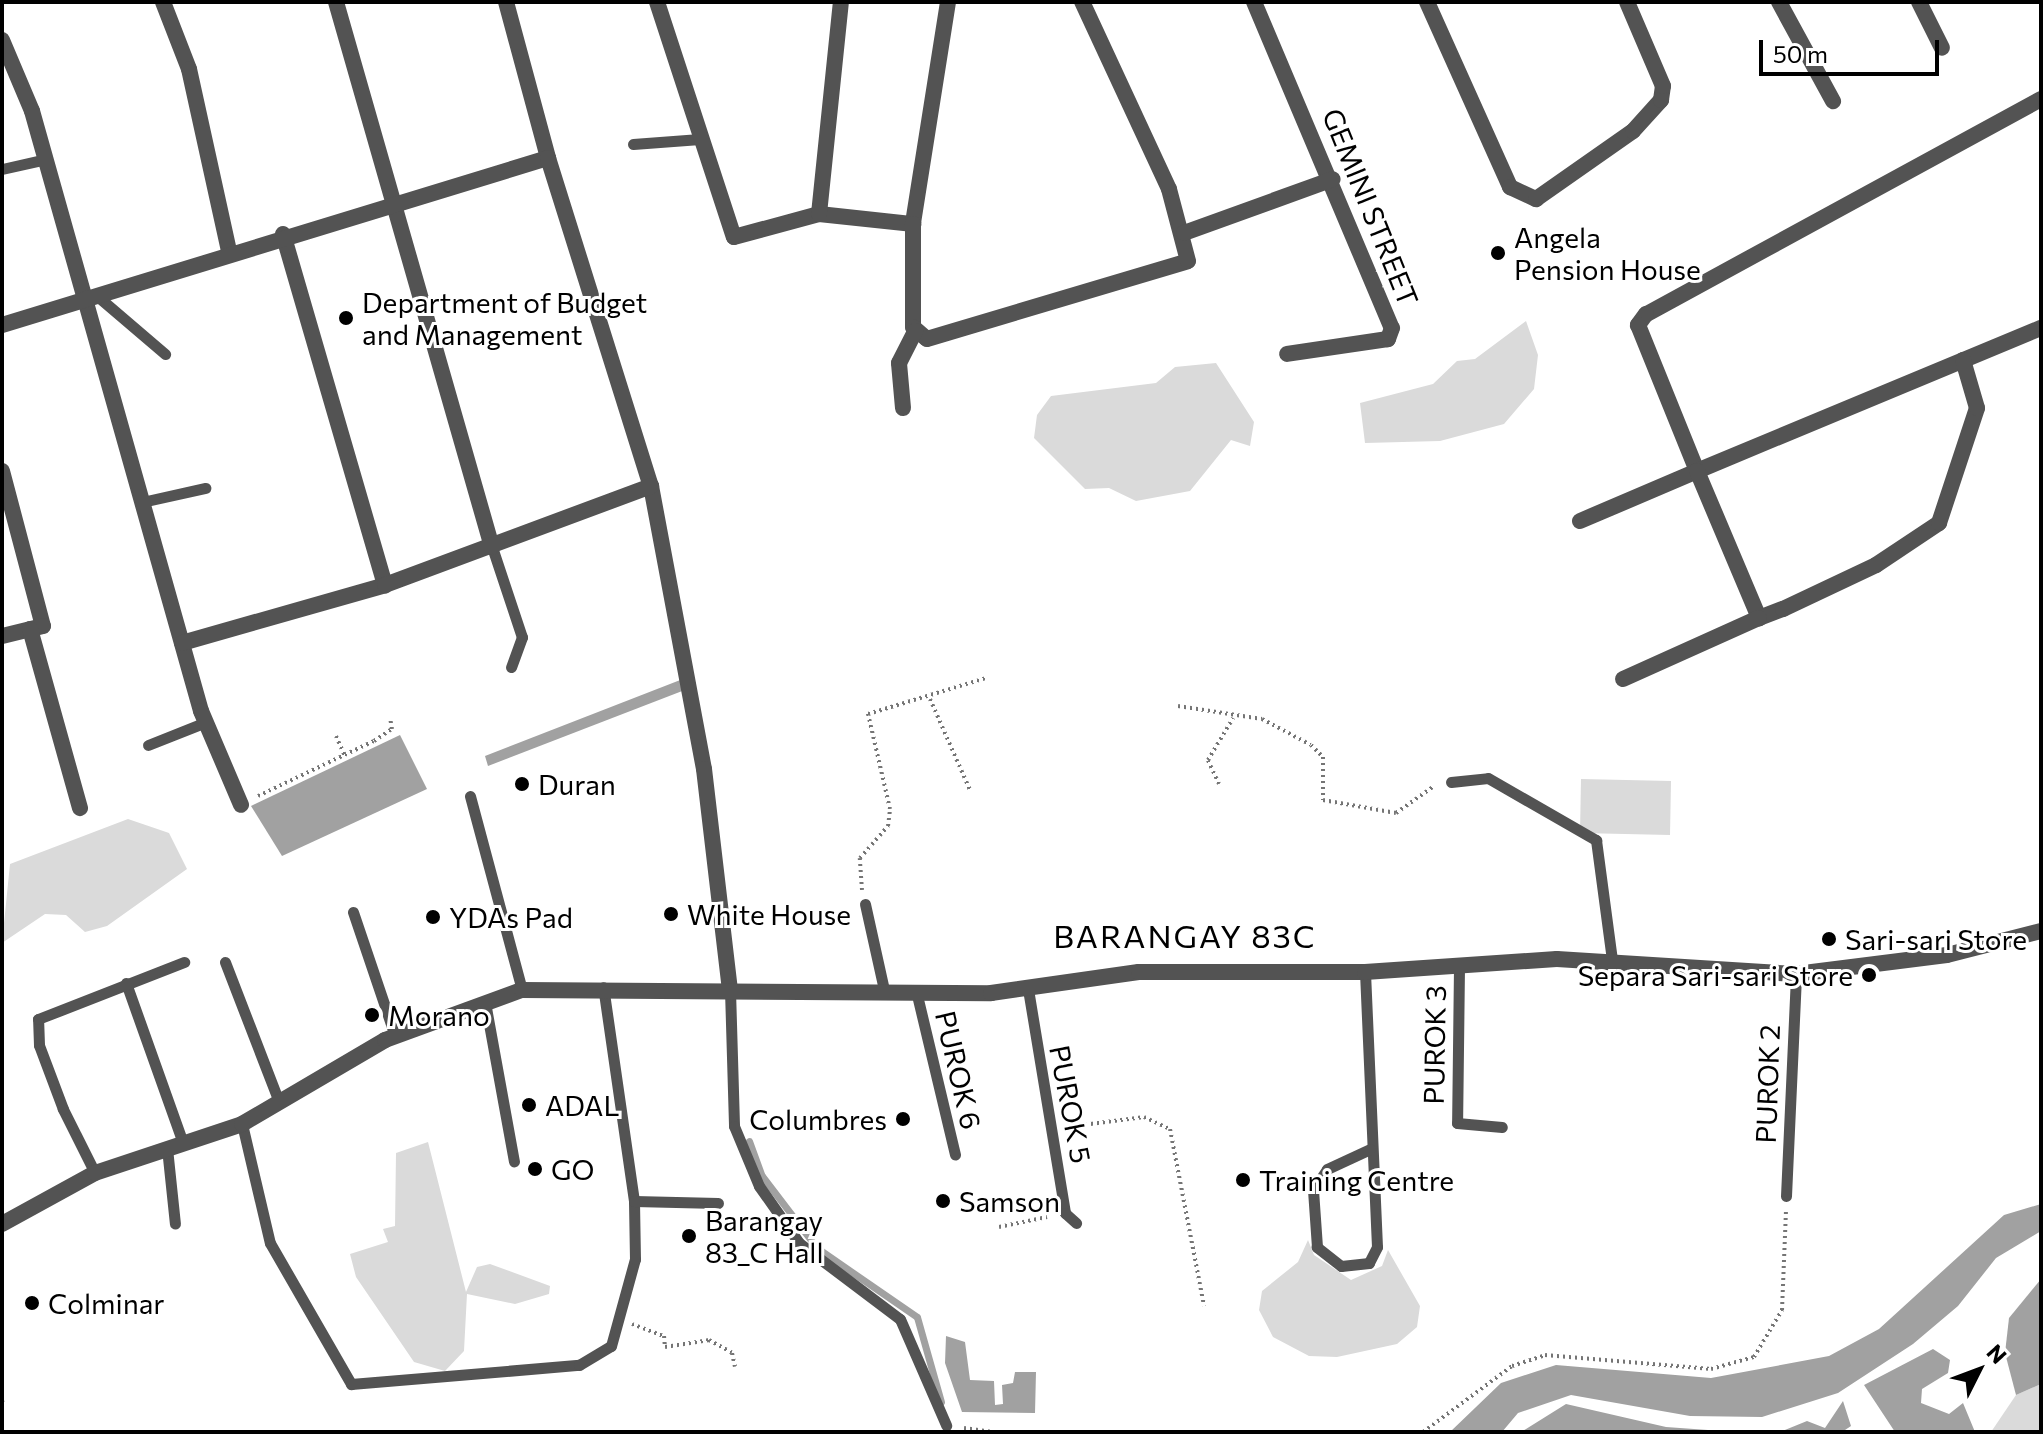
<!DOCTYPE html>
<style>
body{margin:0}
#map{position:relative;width:2043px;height:1434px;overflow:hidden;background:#fff;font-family:Commissioner,sans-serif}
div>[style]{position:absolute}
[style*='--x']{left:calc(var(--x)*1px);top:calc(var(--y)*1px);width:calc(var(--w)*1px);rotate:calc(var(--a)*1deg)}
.green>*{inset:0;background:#dadada}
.water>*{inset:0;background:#a1a1a1}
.stream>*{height:7px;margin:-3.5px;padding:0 3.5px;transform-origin:3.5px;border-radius:3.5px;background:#a1a1a1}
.path>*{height:4px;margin-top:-2px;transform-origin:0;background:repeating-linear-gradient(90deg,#757575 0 2px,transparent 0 6px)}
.service>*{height:11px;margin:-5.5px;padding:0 5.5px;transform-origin:5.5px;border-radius:5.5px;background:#535353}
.minor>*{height:16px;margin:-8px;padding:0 8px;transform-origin:8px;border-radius:8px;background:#535353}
.dots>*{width:22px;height:22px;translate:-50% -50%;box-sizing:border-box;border:4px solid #fff;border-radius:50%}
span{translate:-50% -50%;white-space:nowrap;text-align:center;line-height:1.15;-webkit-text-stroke:6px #fff;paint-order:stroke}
.street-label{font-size:28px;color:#000}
.poi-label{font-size:28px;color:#000}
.left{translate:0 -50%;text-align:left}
.right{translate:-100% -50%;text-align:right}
.quarter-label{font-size:32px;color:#000;letter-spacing:2px}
.frame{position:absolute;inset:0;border:4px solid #000;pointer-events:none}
.north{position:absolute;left:1939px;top:1330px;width:80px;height:80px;-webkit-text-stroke:6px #fff;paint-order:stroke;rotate:48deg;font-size:22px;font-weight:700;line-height:32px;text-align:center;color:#000}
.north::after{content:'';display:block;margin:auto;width:28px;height:36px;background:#000;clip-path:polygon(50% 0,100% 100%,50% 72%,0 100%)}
.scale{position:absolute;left:1759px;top:40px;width:180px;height:36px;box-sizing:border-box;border:4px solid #000;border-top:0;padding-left:10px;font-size:24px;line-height:28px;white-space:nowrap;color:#000;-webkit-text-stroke:6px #fff;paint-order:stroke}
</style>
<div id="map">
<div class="green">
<div style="clip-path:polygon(1526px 321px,1538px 355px,1534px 389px,1504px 424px,1440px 441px,1365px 443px,1360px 403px,1433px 384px,1457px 361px,1475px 359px)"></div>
<div style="clip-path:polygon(1216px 363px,1254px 422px,1250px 446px,1231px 440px,1190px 491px,1136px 501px,1109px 488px,1085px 489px,1034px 438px,1037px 415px,1051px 396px,1156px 383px,1175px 367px)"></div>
<div style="clip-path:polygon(1581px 779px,1671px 781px,1670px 835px,1580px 833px)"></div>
<div style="clip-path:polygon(128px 819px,169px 833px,187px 869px,107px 926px,85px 932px,66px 915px,45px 914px,2px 943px,10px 864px)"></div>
<div style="clip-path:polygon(428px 1142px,466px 1292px,477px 1267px,490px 1264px,550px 1286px,549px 1294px,515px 1304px,467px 1294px,464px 1351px,445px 1371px,414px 1362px,356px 1277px,350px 1254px,388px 1242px,383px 1229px,395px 1226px,396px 1153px)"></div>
<div style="clip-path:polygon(1308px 1240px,1314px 1255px,1351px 1280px,1382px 1266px,1388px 1250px,1420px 1306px,1417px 1327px,1397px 1344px,1337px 1357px,1309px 1356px,1273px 1337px,1259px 1310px,1262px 1291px,1298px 1262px)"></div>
<div style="clip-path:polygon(2041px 1384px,2041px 1432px,1991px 1432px,2016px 1395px)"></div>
</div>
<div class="water">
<div style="clip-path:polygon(688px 677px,690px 688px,488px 766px,485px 756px)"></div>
<div style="clip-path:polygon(400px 735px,427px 789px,282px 856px,251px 806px)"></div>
<div style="clip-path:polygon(2041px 1204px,2041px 1231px,1996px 1258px,1958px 1306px,1913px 1344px,1838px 1393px,1762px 1417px,1690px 1416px,1571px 1395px,1518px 1413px,1502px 1432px,1450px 1432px,1501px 1383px,1556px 1365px,1711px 1378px,1829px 1356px,1879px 1329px,2004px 1215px)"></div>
<div style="clip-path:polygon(2041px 1279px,2041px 1384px,2016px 1395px,2005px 1353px,2009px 1318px)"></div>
<div style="clip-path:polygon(946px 1336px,965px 1342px,970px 1380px,994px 1381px,995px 1405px,1003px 1404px,1002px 1385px,1013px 1383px,1015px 1372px,1036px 1372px,1035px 1413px,962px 1412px,945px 1363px)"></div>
<div style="clip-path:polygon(1933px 1349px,1950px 1360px,1948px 1373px,1922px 1389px,1921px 1403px,1949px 1414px,1963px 1403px,1975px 1432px,1895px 1432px,1864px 1385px)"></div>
<div style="clip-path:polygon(1843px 1401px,1851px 1426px,1842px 1432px,1780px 1432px,1807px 1421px,1825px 1428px)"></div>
<div style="clip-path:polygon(1566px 1404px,1666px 1427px,1736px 1432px,1521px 1432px)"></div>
</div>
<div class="stream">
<div style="--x:749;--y:1141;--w:37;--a:70"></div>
<div style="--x:762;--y:1176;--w:91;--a:52.6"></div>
<div style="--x:817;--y:1248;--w:121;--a:34.6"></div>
<div style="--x:917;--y:1317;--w:88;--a:74.2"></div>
</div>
<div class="path">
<div style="--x:930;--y:699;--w:99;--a:66.3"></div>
<div style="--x:1178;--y:706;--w:85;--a:8.8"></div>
<div style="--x:1262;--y:719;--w:55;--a:28"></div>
<div style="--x:1311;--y:745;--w:17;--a:45"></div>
<div style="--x:1323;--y:757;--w:43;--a:90"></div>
<div style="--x:1323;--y:800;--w:74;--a:10.1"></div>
<div style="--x:1396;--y:813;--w:47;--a:-35.4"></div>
<div style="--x:336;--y:736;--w:22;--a:66"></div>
<div style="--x:1219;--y:784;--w:26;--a:-115"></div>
<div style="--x:1208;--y:760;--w:49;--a:-59.2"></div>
<div style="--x:258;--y:796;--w:128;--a:-25.4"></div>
<div style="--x:374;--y:741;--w:22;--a:-34"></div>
<div style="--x:392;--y:729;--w:11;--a:-100"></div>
<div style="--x:862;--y:890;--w:32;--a:-94"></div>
<div style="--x:860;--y:858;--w:43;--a:-48.8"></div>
<div style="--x:888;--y:826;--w:17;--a:-83"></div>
<div style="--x:890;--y:809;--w:98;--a:-103"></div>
<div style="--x:868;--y:714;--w:123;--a:-17"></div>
<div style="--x:1067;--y:1127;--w:78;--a:-7.4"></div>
<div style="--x:1144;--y:1117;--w:29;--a:25"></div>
<div style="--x:1170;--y:1129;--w:180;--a:79.1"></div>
<div style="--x:999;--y:1227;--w:49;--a:-11.8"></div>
<div style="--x:632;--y:1324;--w:34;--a:21"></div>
<div style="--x:664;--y:1336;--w:11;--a:85"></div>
<div style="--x:665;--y:1347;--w:45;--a:-9"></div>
<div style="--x:709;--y:1340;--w:26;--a:29"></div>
<div style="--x:732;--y:1353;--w:14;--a:78"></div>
<div style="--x:2;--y:1400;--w:5;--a:79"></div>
<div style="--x:964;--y:1428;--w:29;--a:8"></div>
<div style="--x:1423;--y:1432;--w:111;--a:-36.6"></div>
<div style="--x:1512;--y:1366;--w:35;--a:-18"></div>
<div style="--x:1545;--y:1355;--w:167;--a:4.8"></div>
<div style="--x:1711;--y:1369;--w:45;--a:-15.6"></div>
<div style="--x:1754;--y:1357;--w:55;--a:-59.2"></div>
<div style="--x:1782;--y:1310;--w:100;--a:-87.7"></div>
</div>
<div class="service">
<div style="--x:633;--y:144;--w:67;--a:-4.3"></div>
<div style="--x:2;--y:169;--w:45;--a:-12.8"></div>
<div style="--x:96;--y:295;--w:91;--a:40.5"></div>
<div style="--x:142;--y:502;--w:65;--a:-12.5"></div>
<div style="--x:492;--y:547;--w:95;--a:71.6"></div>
<div style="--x:522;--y:637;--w:32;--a:110"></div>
<div style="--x:148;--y:745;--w:62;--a:-21.6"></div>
<div style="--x:1451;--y:782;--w:37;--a:-6"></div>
<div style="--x:1488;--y:778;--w:125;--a:29.9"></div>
<div style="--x:1596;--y:840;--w:121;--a:82.4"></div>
<div style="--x:470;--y:796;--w:201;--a:75"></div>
<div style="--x:865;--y:904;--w:92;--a:77.5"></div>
<div style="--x:353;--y:912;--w:131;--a:71.3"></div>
<div style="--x:225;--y:962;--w:147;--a:68.9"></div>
<div style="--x:1459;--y:967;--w:156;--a:90.7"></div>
<div style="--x:1457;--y:1123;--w:45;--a:5.1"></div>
<div style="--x:1365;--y:972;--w:275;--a:87.5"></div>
<div style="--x:1377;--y:1247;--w:18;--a:117"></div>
<div style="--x:1369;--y:1263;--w:28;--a:174"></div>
<div style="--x:1341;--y:1266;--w:31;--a:-142"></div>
<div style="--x:1317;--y:1247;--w:57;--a:-94"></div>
<div style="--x:1313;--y:1190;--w:25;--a:-56"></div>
<div style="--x:1327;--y:1169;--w:47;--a:-24.9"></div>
<div style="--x:126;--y:983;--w:170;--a:70.4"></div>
<div style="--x:1028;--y:989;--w:227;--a:80.6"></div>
<div style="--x:1065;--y:1213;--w:15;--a:42"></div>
<div style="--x:730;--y:990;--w:136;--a:88.3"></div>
<div style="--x:734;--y:1126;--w:65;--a:67.4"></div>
<div style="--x:759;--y:1186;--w:70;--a:54.9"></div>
<div style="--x:799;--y:1243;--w:126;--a:37"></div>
<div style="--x:900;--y:1319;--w:116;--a:66.5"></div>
<div style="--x:917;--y:995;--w:164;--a:76.6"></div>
<div style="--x:485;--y:1002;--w:162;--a:79.7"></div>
<div style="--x:242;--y:1124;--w:122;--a:76.8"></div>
<div style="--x:270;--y:1243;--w:163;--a:60.1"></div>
<div style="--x:351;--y:1384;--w:229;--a:-4.8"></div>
<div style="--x:579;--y:1365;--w:37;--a:-31"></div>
<div style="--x:611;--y:1346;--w:90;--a:-74.6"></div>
<div style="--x:635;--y:1259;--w:58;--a:-91"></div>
<div style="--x:634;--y:1201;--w:216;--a:-98.2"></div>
<div style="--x:167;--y:1148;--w:76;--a:84"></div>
<div style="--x:95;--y:1173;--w:72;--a:-116.6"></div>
<div style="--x:63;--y:1109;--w:68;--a:-110.6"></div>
<div style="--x:39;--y:1045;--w:26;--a:-92"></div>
<div style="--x:38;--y:1019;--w:157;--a:-21.3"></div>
<div style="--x:1786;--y:1196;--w:222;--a:-87.4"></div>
<div style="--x:634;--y:1201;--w:84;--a:1.4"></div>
</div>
<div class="minor">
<div style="--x:163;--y:2;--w:72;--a:68.8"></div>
<div style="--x:189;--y:69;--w:186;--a:77.6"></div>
<div style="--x:336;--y:2;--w:567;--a:74.03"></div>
<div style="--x:506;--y:2;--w:162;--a:74.9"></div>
<div style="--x:657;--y:2;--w:247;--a:71.9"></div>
<div style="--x:734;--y:237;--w:88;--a:-15.1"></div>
<div style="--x:819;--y:214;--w:95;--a:6.1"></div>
<div style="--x:948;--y:2;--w:225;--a:99"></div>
<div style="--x:913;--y:224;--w:103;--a:90"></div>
<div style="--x:913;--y:327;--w:18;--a:41"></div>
<div style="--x:927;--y:339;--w:272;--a:-16.6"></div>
<div style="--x:1188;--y:261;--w:74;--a:-104.8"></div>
<div style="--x:1169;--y:189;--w:206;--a:-114.9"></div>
<div style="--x:1254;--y:2;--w:354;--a:67.1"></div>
<div style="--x:1392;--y:328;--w:12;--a:110"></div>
<div style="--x:1388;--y:339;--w:102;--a:171.6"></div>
<div style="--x:1427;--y:2;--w:203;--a:65.8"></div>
<div style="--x:1510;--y:187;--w:29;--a:25"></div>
<div style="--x:1536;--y:199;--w:118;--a:-35"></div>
<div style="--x:1633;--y:131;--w:42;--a:-47.9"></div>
<div style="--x:1661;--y:100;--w:14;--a:-82"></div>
<div style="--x:1663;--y:86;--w:91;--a:-113.2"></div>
<div style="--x:1779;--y:2;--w:113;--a:61.4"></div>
<div style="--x:1919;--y:2;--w:51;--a:63.4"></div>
<div style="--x:2;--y:40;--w:77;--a:67.1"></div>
<div style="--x:32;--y:111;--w:623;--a:74.27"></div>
<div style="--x:201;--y:711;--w:102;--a:66.9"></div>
<div style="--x:2041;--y:99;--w:450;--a:151.4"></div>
<div style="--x:1646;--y:314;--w:14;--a:126"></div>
<div style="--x:1638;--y:325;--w:157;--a:68"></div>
<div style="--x:1697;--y:471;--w:373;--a:-22.6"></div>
<div style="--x:819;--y:214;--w:213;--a:-84.1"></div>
<div style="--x:1184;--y:233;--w:158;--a:-19.9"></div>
<div style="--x:283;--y:234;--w:366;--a:73.8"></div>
<div style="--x:2;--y:325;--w:571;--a:-17.01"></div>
<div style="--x:548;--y:158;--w:344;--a:72.6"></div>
<div style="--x:651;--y:486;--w:288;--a:79.4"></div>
<div style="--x:704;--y:769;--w:223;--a:83.3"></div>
<div style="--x:903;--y:408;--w:45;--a:-95.1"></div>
<div style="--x:899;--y:363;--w:36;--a:-63"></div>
<div style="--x:2;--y:471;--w:160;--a:75.2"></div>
<div style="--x:43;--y:626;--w:42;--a:166.3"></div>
<div style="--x:1580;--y:521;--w:127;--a:-23.1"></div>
<div style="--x:1697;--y:471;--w:160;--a:67.1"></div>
<div style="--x:1759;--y:618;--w:26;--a:-21"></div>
<div style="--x:1783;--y:609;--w:103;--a:-25.3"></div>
<div style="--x:1876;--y:565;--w:76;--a:-33.7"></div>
<div style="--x:1939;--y:523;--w:121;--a:-71.7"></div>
<div style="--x:1977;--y:408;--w:50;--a:-106.3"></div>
<div style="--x:30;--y:629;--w:186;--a:74.4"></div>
<div style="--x:182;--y:643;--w:211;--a:-15.9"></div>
<div style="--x:385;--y:585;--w:284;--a:-20.4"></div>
<div style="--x:1623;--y:679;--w:149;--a:-24.2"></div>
<div style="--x:2;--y:1224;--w:106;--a:-28.7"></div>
<div style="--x:95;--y:1173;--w:155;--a:-18.4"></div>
<div style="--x:242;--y:1124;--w:166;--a:-30.4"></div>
<div style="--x:385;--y:1040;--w:146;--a:-20.1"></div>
<div style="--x:522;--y:990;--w:469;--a:0.4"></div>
<div style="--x:991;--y:993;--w:149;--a:-8.1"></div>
<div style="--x:1139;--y:972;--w:226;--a:0"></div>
<div style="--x:1365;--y:972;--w:192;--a:-3.9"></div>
<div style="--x:1557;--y:959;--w:239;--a:3.6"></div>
<div style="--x:1796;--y:974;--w:152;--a:-7.2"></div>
<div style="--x:1947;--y:955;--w:97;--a:-14.3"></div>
</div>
<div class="dots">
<div style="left:1498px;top:253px;background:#000"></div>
<div style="left:346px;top:318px;background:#000"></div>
<div style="left:522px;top:784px;background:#000"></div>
<div style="left:671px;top:914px;background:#000"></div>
<div style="left:433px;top:917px;background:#000"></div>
<div style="left:1829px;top:939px;background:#000"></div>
<div style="left:1869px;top:975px;background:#000"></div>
<div style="left:372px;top:1015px;background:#000"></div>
<div style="left:529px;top:1105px;background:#000"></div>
<div style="left:903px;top:1119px;background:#000"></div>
<div style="left:535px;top:1169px;background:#000"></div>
<div style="left:1243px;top:1180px;background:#000"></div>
<div style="left:943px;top:1201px;background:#000"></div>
<div style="left:689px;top:1236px;background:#000"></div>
<div style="left:32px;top:1303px;background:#000"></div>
</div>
<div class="street-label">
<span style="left:1371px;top:207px;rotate:68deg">GEMINI STREET</span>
<span style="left:1434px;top:1045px;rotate:-89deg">PUROK 3</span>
<span style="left:959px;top:1070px;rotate:77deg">PUROK 6</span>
<span style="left:1767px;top:1084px;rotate:-88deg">PUROK 2</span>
<span style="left:1071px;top:1104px;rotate:79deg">PUROK 5</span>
</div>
<div class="poi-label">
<span class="left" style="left:1514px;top:253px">Angela<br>Pension House</span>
<span class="left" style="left:362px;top:318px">Department of Budget<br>and Management</span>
<span class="left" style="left:538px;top:784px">Duran</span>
<span class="left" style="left:687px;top:914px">White House</span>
<span class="left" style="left:449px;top:917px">YDAs Pad</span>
<span class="left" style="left:1845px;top:939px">Sari-sari Store</span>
<span class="right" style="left:1853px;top:975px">Separa Sari-sari Store</span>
<span class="left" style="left:388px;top:1015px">Morano</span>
<span class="left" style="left:545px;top:1105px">ADAL</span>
<span class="right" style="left:887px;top:1119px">Columbres</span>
<span class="left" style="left:551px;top:1169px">GO</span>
<span class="left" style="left:1259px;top:1180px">Training Centre</span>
<span class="left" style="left:959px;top:1201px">Samson</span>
<span class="left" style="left:705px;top:1236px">Barangay<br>83_C Hall</span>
<span class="left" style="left:48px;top:1303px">Colminar</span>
</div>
<div class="quarter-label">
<span style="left:1185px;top:935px">BARANGAY 83C</span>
</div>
<div class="frame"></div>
<div class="north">N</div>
<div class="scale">50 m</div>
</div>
